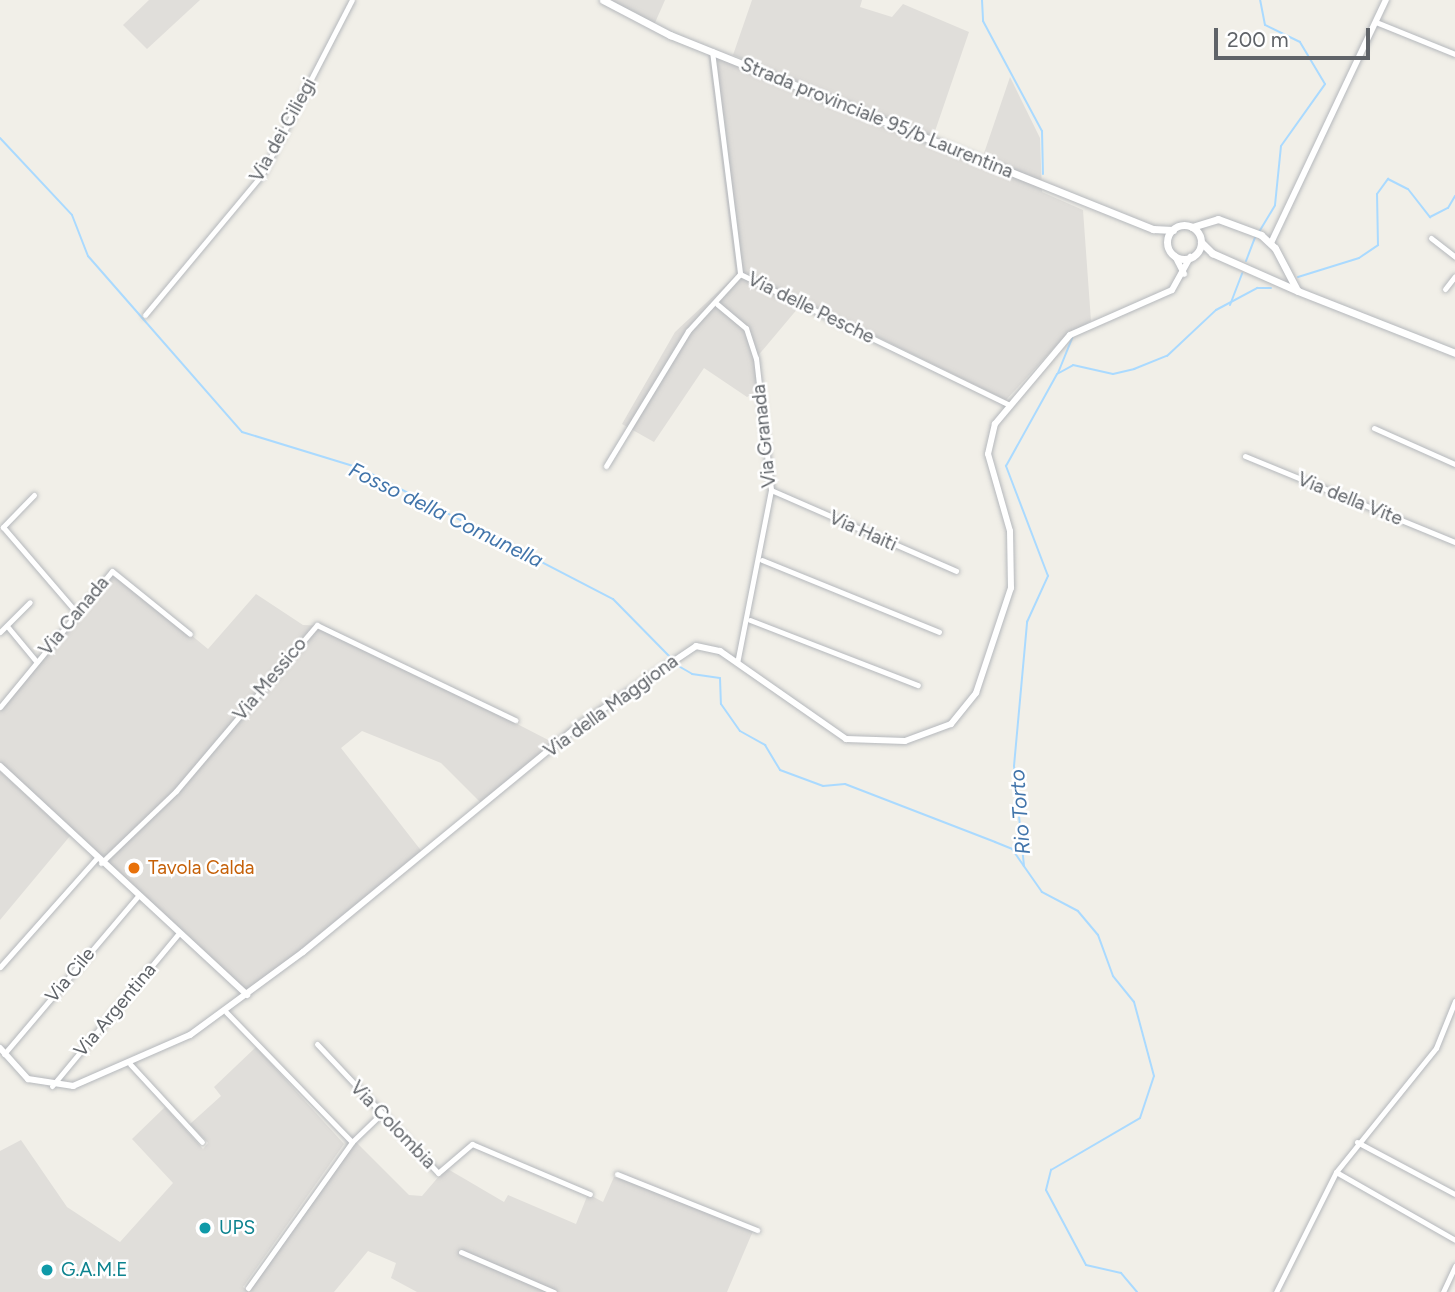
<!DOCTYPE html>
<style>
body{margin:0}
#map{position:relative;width:1455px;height:1292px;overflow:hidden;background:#f1efe8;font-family:Figtree,sans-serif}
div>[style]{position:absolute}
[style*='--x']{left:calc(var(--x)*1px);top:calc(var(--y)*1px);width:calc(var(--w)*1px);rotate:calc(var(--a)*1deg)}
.industrial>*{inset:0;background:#e0deda}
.stream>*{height:2px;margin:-1px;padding:0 1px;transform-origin:1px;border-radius:1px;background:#aadaff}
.roads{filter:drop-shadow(0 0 2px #b5b8bc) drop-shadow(0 0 2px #b5b8bc)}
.minor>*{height:5px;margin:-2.5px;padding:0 2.5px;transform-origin:2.5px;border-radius:2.5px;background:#fff}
.tertiary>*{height:6px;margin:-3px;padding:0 3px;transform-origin:3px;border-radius:3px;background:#fff}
.secondary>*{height:7px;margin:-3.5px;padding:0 3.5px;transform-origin:3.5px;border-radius:3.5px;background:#fff}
.secondary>.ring{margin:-3.5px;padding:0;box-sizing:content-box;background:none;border:7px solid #fff;border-radius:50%}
.dots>*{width:19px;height:19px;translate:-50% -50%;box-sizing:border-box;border:4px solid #fff;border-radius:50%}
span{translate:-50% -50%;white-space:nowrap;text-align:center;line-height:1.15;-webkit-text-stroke:5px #fff;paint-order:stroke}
.street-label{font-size:19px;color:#5f6368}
.food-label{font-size:19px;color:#c56008}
.left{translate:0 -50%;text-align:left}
.culture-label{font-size:19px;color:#0d838f}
.water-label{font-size:21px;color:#4174aa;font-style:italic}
.scale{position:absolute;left:1214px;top:28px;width:156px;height:32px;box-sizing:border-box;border:4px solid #5f6368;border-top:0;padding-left:9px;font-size:21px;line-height:24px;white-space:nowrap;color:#5f6368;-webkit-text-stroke:5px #fff;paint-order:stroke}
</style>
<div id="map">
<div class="industrial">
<div style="clip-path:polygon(149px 0,200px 0,147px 49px,123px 25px)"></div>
<div style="clip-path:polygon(611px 0,665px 0,654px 25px)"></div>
<div style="clip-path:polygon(752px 0,862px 0,860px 7px,892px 17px,903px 4px,969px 32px,933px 137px,733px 55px)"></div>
<div style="clip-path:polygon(708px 53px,981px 162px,1010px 77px,1040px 138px,1042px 192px,1083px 210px,1091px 321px,1064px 337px,1006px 400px,804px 301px,756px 358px,760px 390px,747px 397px,704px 368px,654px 442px,622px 424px,675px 332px,736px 275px)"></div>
<div style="clip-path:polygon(115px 572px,208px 649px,256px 594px,303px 625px,326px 626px,556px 744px,483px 805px,441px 763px,362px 731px,341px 748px,423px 853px,247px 995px,0 766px,0 707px)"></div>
<div style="clip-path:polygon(0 771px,70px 836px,0 920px)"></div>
<div style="clip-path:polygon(256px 1047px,344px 1144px,243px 1287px,249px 1292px,356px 1142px,409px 1195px,422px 1196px,446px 1168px,504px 1202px,508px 1195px,576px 1224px,588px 1194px,603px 1202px,614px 1177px,649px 1188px,753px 1231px,727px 1292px,417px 1292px,391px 1278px,396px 1263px,368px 1251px,334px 1292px,0 1292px,0 1151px,21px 1140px,67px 1207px,120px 1242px,173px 1183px,132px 1139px,165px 1107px,203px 1149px,208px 1143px,190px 1124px,221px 1096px,214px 1087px)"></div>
</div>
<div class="stream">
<div style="--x:982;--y:0;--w:21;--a:87"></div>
<div style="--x:983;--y:21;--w:125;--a:61.8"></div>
<div style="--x:1042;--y:131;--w:43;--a:88.7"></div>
<div style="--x:0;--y:138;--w:105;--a:46.9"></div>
<div style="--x:72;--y:215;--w:44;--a:68.7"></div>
<div style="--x:88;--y:256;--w:234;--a:48.8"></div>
<div style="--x:242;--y:432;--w:123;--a:17"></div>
<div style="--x:360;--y:468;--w:285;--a:27.4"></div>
<div style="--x:613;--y:599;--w:81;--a:45.5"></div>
<div style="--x:1259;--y:232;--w:31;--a:-59"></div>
<div style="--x:1275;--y:205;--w:59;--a:-84.2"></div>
<div style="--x:1281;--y:146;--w:76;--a:-54.6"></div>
<div style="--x:1325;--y:84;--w:49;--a:-120.8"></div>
<div style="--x:1300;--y:42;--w:39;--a:-154"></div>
<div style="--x:1265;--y:25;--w:25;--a:-101"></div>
<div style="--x:1246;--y:261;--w:26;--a:-69"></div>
<div style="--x:1298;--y:277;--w:64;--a:-17.3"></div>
<div style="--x:1359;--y:258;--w:23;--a:-34"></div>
<div style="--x:1378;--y:245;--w:51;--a:-91.1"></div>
<div style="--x:1377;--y:194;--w:19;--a:-54"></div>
<div style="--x:1388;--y:179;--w:22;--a:27"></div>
<div style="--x:1408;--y:189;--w:36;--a:52"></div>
<div style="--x:1430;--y:217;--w:20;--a:-27"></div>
<div style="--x:1448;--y:208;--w:14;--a:-60"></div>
<div style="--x:1230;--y:305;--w:34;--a:-69"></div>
<div style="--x:1058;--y:373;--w:38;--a:-68"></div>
<div style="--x:675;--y:664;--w:20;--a:30"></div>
<div style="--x:692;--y:674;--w:28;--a:8"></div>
<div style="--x:720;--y:678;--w:26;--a:88"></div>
<div style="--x:721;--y:704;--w:33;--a:55"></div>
<div style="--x:740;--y:731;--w:29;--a:29"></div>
<div style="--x:765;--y:745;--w:29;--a:59"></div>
<div style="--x:780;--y:770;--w:46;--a:20.4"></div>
<div style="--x:823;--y:786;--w:22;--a:-5"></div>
<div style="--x:845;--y:784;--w:161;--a:21.1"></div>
<div style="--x:995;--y:842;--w:18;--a:22"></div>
<div style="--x:1012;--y:849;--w:21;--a:55"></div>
<div style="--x:1137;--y:1292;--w:25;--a:-130"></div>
<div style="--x:1121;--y:1273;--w:36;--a:-167"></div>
<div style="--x:1086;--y:1265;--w:85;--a:-118.1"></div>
<div style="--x:1046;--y:1190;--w:21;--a:-76"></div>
<div style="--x:1051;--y:1170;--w:103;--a:-30.3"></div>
<div style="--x:1140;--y:1118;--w:44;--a:-71.6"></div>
<div style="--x:1154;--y:1076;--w:77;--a:-105.1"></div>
<div style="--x:1134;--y:1002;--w:33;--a:-129"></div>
<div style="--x:1113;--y:976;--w:44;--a:-110.1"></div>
<div style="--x:1098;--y:935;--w:31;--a:-130"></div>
<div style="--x:1078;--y:911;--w:41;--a:-152.2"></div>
<div style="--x:1042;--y:892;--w:32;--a:-125"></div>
<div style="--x:1024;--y:866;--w:100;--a:-95.7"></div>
<div style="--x:1014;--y:766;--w:145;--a:-84.8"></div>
<div style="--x:1027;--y:622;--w:51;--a:-65.5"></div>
<div style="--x:1048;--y:576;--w:118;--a:-110.9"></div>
<div style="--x:1006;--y:466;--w:105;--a:-61"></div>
<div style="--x:1057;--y:374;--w:18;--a:-29"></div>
<div style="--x:1073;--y:365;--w:41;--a:12.7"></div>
<div style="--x:1113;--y:374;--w:22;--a:-13"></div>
<div style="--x:1134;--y:369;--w:35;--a:-22"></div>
<div style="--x:1167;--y:356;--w:67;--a:-43.2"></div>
<div style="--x:1216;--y:310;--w:47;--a:-28.2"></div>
<div style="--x:1257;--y:288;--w:14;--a:0"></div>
</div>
<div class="roads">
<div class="minor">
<div style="--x:1376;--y:22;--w:85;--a:22.1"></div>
<div style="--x:712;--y:51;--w:225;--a:82.8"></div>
<div style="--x:740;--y:274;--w:298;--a:25.9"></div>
<div style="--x:1431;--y:238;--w:31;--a:38"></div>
<div style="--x:1445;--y:289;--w:16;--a:-52"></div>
<div style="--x:717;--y:304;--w:38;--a:40"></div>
<div style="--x:746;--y:328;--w:32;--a:72"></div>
<div style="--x:756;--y:358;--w:133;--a:83.5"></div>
<div style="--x:771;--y:490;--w:176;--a:101.1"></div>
<div style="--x:145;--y:315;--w:181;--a:-50.2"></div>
<div style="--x:261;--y:176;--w:198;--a:-62.7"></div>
<div style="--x:1374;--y:428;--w:89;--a:24"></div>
<div style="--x:1245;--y:456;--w:227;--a:22.3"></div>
<div style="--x:606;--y:466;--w:158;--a:-58.7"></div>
<div style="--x:688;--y:331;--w:77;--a:-47.6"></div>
<div style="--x:771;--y:490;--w:202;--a:23.6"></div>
<div style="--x:34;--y:495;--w:45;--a:134.1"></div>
<div style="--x:3;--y:527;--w:112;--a:49.3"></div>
<div style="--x:762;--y:560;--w:191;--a:22.1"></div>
<div style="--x:750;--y:620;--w:180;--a:21.2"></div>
<div style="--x:7;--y:626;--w:45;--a:50.4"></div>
<div style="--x:0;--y:632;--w:42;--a:-45"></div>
<div style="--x:0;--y:707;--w:176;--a:-50.5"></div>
<div style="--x:112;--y:571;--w:100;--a:38.9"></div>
<div style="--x:101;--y:863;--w:104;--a:-43.8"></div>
<div style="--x:176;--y:791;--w:218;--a:-49.7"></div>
<div style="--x:317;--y:625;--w:220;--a:25.6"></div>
<div style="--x:0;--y:967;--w:144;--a:-48.4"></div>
<div style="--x:226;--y:1012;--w:181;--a:45.9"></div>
<div style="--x:317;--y:1044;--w:177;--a:46.8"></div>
<div style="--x:438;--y:1173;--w:45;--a:-40.5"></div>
<div style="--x:472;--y:1144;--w:128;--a:23"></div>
<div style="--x:4;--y:1054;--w:206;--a:-49.7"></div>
<div style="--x:130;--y:1064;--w:106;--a:47.3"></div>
<div style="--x:52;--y:1086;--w:197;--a:-50.3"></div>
<div style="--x:1357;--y:1142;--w:111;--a:28"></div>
<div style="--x:1336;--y:1172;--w:137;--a:29.7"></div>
<div style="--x:617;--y:1174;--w:151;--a:21.8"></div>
<div style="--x:461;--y:1252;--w:101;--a:23.3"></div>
<div style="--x:248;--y:1288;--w:179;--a:-54.5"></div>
<div style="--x:352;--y:1142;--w:39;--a:-44"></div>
<div style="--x:1276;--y:1292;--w:134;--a:-63.4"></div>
<div style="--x:1336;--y:1172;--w:159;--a:-51.1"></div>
<div style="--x:1436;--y:1048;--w:51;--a:-68"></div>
<div style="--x:1443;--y:1292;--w:29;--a:-65"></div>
</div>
<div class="tertiary">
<div style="--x:1271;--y:243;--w:269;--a:-64.7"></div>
<div style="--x:1175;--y:256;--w:20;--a:63"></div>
<div style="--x:0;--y:766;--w:337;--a:42.8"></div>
<div style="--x:0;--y:1048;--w:42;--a:47.9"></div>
<div style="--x:28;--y:1079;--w:46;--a:8.8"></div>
<div style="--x:73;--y:1086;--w:128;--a:-23.6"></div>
<div style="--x:190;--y:1035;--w:140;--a:-36.3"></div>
<div style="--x:303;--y:952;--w:357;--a:-39.4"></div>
<div style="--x:579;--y:725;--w:141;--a:-34"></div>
<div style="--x:696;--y:646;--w:25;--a:12"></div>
<div style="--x:720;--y:651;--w:154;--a:34.9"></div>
<div style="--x:846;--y:739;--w:59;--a:1.9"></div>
<div style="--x:905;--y:741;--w:49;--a:-20.3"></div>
<div style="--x:951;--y:724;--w:40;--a:-51"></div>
<div style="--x:976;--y:693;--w:111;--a:-71.6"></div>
<div style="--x:1011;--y:588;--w:57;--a:-91"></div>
<div style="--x:1010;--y:531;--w:80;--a:-105.9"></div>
<div style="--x:988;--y:454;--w:31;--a:-77"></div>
<div style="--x:995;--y:424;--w:116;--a:-49.9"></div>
<div style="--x:1070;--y:335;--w:111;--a:-23.8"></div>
<div style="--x:1172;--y:290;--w:38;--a:-61"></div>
</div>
<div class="secondary">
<div style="--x:603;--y:0;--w:76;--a:27.6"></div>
<div style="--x:670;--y:35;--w:521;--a:21.88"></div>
<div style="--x:1153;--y:229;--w:20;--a:3"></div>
<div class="ring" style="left:1167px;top:225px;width:27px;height:27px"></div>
<div style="--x:1192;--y:227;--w:27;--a:-17"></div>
<div style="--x:1218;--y:219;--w:46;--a:20.4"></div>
<div style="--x:1261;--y:235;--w:19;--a:43"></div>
<div style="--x:1275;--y:248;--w:47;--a:62.4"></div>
<div style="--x:1201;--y:242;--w:16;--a:45"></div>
<div style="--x:1212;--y:253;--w:94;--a:23.8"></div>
<div style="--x:1298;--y:291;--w:169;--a:21.5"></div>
</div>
</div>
<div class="dots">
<div style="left:134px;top:868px;background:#e8710a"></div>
<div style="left:205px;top:1228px;background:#0f9aa8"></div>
<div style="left:47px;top:1270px;background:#0f9aa8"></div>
</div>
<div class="street-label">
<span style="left:877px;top:118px;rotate:22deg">Strada provinciale 95/b Laurentina</span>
<span style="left:283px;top:130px;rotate:-61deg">Via dei Ciliegi</span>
<span style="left:811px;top:308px;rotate:26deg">Via delle Pesche</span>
<span style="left:764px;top:436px;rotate:-96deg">Via Granada</span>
<span style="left:1350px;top:499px;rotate:22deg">Via della Vite</span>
<span style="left:863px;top:531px;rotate:24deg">Via Haiti</span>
<span style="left:74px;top:616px;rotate:-50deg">Via Canada</span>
<span style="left:270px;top:679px;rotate:-50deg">Via Messico</span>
<span style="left:611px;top:706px;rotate:-36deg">Via della Maggiona</span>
<span style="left:70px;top:975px;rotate:-50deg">Via Cile</span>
<span style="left:115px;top:1010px;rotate:-50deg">Via Argentina</span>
<span style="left:393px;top:1125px;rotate:46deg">Via Colombia</span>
</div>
<div class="food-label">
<span class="left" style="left:148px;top:868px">Tavola Calda</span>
</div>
<div class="culture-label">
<span class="left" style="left:219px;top:1228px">UPS</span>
<span class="left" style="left:61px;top:1270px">G.A.M.E</span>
</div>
<div class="water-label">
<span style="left:446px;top:515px;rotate:26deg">Fosso della Comunella</span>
<span style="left:1020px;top:812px;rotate:-94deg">Rio Torto</span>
</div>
<div class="scale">200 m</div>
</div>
